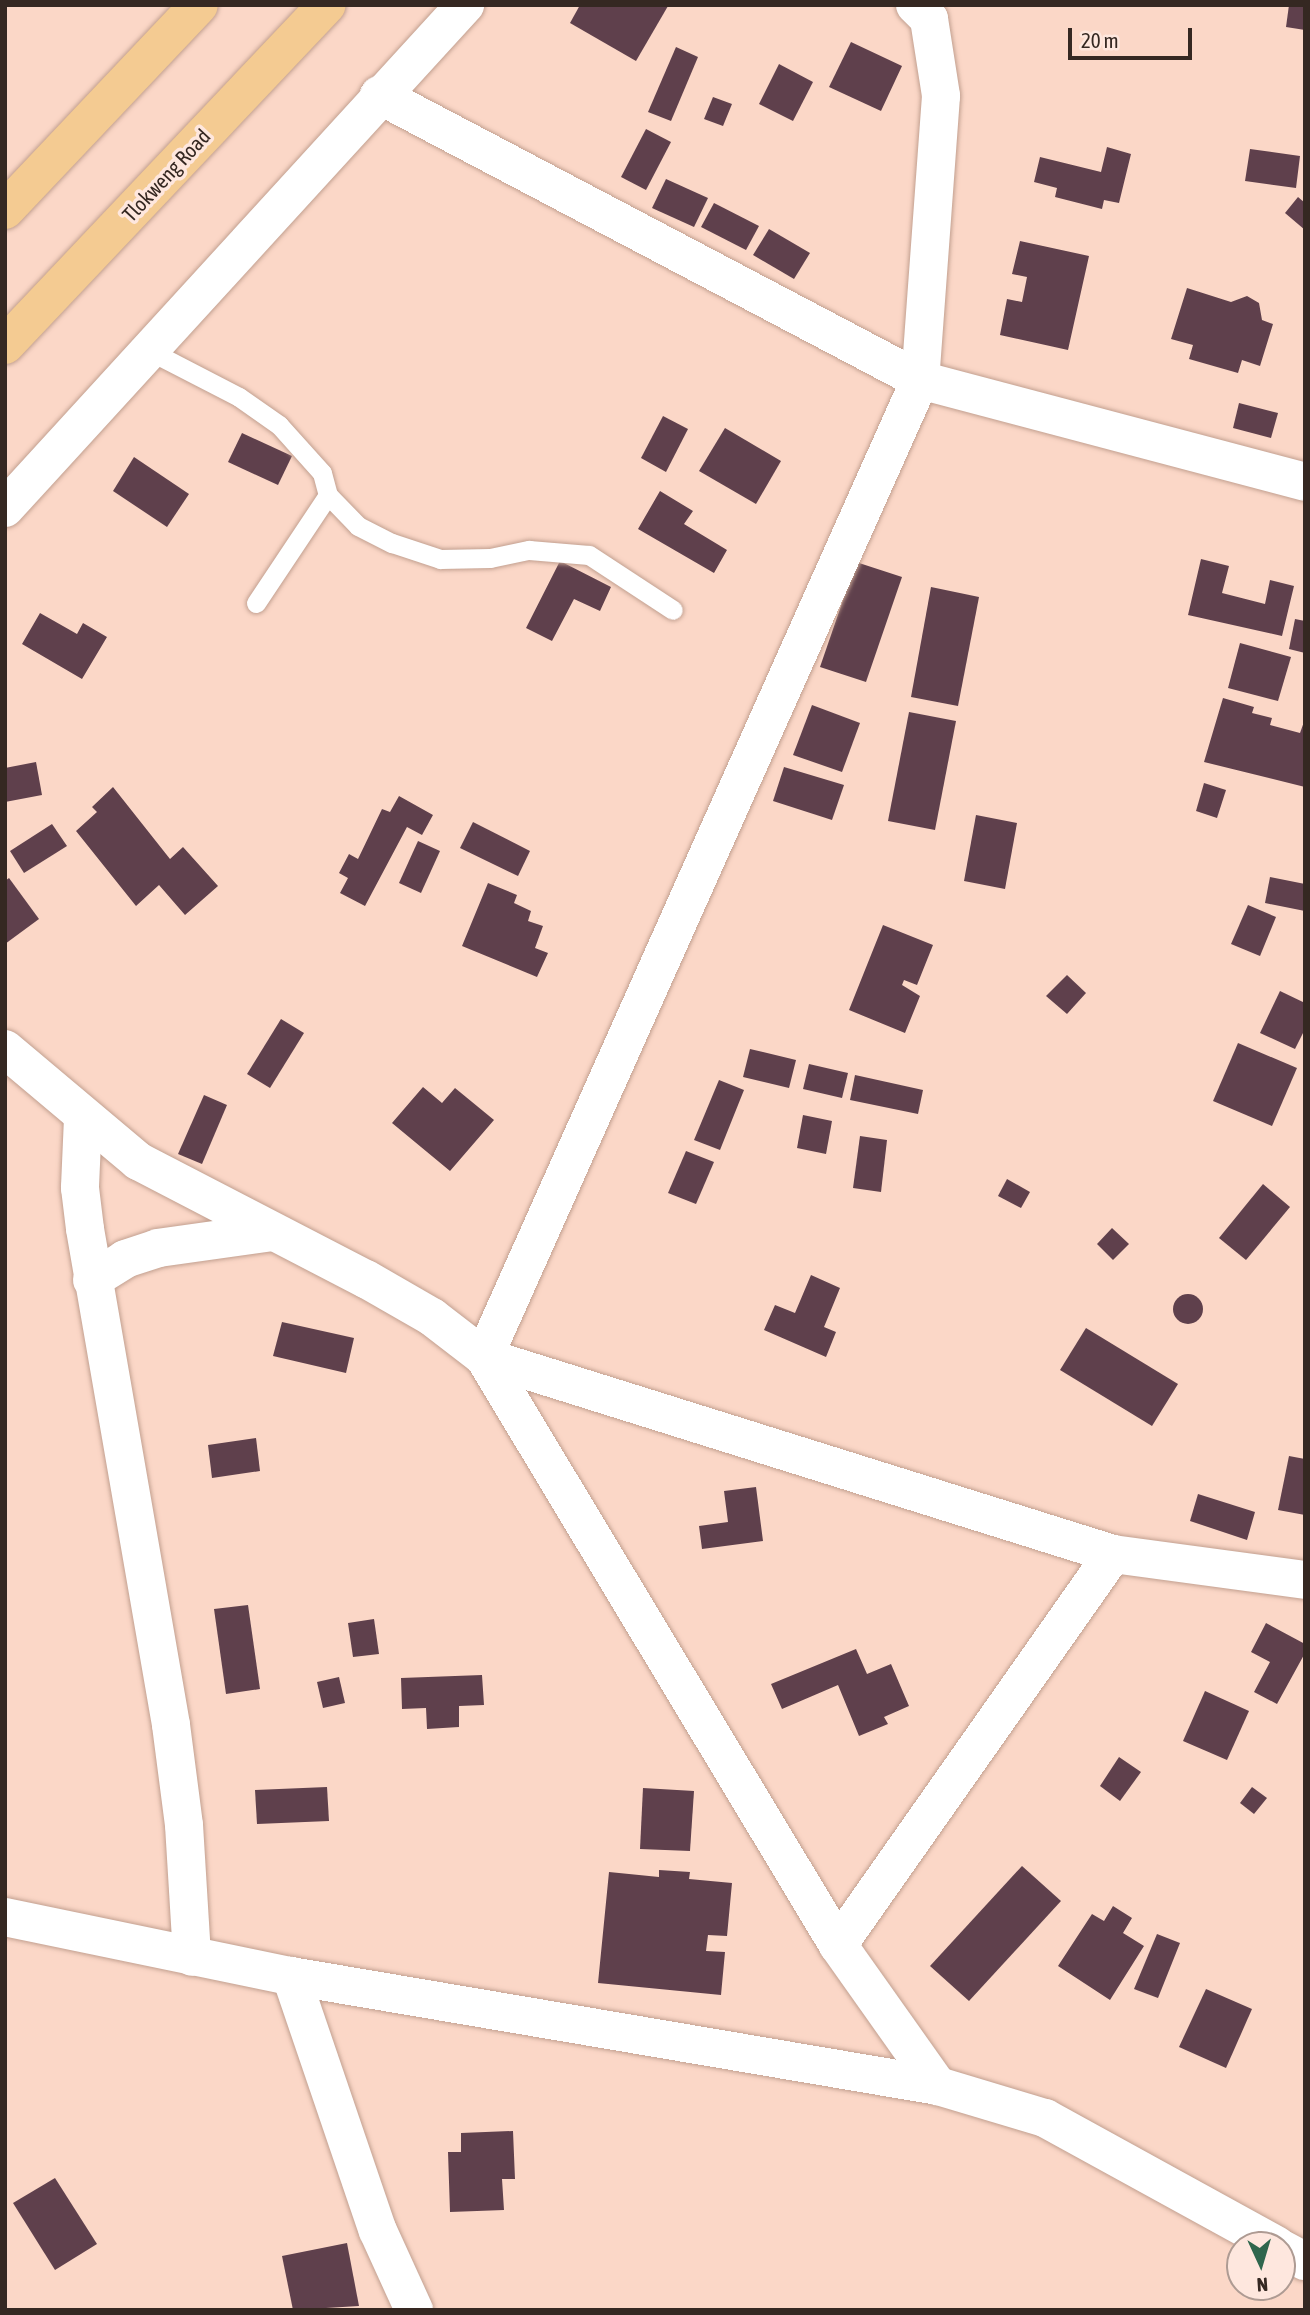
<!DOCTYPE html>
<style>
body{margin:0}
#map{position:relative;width:1310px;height:2315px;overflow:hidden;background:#fbd7c7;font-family:"Asap Condensed",sans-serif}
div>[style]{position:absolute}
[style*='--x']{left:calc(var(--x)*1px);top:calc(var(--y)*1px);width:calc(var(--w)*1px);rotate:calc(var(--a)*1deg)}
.building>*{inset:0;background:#5f404c}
.round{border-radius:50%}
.roads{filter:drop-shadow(0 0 2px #c2a090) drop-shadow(0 0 2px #c2a090)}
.lane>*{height:19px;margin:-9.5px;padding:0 9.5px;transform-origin:9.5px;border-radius:9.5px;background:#fff}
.street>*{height:38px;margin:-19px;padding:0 19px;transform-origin:19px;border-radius:19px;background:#fff}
.primary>*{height:38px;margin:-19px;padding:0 19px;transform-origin:19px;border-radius:19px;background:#f4cb92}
span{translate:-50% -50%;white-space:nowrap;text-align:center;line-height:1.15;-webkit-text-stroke:7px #fee7de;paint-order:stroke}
.street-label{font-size:21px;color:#352822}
.frame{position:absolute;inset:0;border:7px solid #352822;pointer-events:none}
.north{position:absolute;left:1226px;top:2231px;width:70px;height:70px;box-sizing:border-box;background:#fee7de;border:2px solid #ae9b93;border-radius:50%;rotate:176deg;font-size:19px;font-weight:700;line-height:28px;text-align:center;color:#352822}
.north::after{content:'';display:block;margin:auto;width:24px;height:32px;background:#2f664d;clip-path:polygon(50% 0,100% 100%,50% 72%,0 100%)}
.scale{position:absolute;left:1068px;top:28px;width:124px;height:32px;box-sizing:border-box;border:4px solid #352822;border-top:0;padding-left:9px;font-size:21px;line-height:24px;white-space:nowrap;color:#352822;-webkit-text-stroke:5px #fee7de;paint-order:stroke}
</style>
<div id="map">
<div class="building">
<div style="clip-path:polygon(580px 5px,666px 5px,668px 6px,636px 61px,570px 23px)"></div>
<div style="clip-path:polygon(1289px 5px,1305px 5px,1305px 30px,1286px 27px)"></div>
<div style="clip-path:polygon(851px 42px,902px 66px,881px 111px,829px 87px)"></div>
<div style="clip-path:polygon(676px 47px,698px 57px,671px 121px,648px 112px)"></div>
<div style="clip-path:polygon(779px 64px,813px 82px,793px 121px,759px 104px)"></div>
<div style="clip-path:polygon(713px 97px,732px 104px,723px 126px,704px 119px)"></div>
<div style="clip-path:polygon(646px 129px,671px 142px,646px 190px,621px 177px)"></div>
<div style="clip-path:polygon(1107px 147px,1131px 154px,1119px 203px,1104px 200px,1102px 209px,1055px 197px,1057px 188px,1034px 182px,1040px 157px,1101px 172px)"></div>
<div style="clip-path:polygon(1250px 149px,1300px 156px,1296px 188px,1245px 181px)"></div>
<div style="clip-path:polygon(666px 179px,708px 198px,694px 227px,652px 208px)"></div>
<div style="clip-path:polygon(1298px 197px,1305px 203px,1305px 230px,1285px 213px)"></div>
<div style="clip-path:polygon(714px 203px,759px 226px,746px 250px,701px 227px)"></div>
<div style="clip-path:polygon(769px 229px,810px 253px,794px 279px,753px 255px)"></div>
<div style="clip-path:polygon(1020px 241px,1089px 256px,1068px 350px,1000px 335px,1007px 299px,1022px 302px,1027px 277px,1012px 274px)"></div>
<div style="clip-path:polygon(1187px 288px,1231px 302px,1247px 296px,1259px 303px,1262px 320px,1273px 324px,1260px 366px,1242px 360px,1238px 373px,1189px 359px,1193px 345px,1171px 339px)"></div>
<div style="clip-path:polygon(1239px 403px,1278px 413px,1271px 438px,1233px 428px)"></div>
<div style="clip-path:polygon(663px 416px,688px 429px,666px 472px,641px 458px)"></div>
<div style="clip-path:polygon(725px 428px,781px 461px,756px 504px,699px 471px)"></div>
<div style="clip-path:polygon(242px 433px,292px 456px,278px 485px,228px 462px)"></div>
<div style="clip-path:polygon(134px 457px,189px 494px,167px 527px,113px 491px)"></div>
<div style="clip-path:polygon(660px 491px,693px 511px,684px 524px,727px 550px,714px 573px,638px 529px)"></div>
<div style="clip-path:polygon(1201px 559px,1229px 566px,1222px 593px,1265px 604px,1270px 580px,1294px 586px,1282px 636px,1188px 615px)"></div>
<div style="clip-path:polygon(560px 561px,611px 587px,600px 611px,574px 599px,552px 641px,526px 628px)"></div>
<div style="clip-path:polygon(856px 562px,902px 577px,866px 682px,820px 667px)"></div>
<div style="clip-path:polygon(931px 587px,979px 597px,958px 706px,911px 697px)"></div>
<div style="clip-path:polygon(40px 613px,77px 634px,83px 623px,107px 637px,82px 679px,22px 644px)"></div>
<div style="clip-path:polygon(1295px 619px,1305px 621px,1305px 653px,1289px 649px)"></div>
<div style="clip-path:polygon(1240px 643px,1291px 657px,1278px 701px,1228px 688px)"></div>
<div style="clip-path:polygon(1223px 698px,1254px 707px,1252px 713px,1272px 718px,1270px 725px,1300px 733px,1305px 719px,1305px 787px,1204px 762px)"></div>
<div style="clip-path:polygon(812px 705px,860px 723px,842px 772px,793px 755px)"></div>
<div style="clip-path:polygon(909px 712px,956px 721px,935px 830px,888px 821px)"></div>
<div style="clip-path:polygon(36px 762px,42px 795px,5px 802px,5px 768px)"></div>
<div style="clip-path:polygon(784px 767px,844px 785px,832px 820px,773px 801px)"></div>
<div style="clip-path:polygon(1204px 783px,1226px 790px,1217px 818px,1196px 811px)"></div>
<div style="clip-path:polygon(113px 787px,170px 859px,183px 847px,218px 886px,185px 915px,159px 885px,136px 906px,76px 831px,97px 812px,92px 807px)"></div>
<div style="clip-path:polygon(399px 796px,433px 815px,422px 835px,407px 827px,365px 906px,340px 893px,348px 878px,339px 873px,349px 854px,358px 859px,382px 809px,390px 812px)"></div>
<div style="clip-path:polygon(976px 815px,1017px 823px,1005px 889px,964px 881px)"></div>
<div style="clip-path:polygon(473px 822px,530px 851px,518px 876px,460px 848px)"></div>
<div style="clip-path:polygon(52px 824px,67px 846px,24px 873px,10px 851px)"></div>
<div style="clip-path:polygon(418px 841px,440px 851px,421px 893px,399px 883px)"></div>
<div style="clip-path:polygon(1270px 877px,1305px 884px,1305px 911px,1265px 903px)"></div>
<div style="clip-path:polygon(9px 878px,39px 919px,5px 944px,5px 881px)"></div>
<div style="clip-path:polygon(488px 883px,517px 895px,514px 903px,531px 911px,528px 921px,543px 926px,535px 948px,548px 953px,537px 977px,462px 946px)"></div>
<div style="clip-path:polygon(1248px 905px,1276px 917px,1260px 956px,1231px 944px)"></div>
<div style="clip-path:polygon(883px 925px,933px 945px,917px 985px,904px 980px,902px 985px,920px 996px,905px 1033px,849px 1010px)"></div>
<div style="clip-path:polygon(1067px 975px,1086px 993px,1067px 1014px,1046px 996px)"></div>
<div style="clip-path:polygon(1280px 991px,1305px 1003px,1305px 1029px,1295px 1049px,1260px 1033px)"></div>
<div style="clip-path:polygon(281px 1019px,304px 1033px,270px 1088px,247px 1074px)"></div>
<div style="clip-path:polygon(1238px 1043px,1297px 1068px,1272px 1126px,1213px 1101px)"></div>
<div style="clip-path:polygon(750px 1049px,796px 1060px,789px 1088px,743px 1077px)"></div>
<div style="clip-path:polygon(809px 1064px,848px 1073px,842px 1098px,803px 1089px)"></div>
<div style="clip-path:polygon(855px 1075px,923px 1090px,918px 1114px,850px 1100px)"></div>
<div style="clip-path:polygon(719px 1080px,744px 1090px,720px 1150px,694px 1140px)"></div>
<div style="clip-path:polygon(423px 1087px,442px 1103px,455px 1088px,494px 1120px,450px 1171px,392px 1123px)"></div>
<div style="clip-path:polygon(204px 1095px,227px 1105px,202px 1164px,178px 1154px)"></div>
<div style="clip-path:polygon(803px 1115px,832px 1121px,826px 1154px,797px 1148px)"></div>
<div style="clip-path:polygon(860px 1136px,887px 1140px,881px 1192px,853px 1188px)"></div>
<div style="clip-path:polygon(686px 1151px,714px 1162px,696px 1204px,668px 1193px)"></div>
<div style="clip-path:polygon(1007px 1179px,1030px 1192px,1021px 1208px,998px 1196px)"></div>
<div style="clip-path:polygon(1263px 1184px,1290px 1207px,1246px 1260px,1219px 1238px)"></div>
<div style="clip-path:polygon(1112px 1228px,1129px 1244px,1113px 1260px,1097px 1244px)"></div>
<div style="clip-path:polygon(811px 1275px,840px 1288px,824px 1327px,836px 1332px,826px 1357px,764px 1330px,775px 1305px,795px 1313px)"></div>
<div class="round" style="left:1173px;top:1294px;width:30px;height:30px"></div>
<div style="clip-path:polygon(282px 1322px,354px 1338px,346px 1373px,273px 1356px)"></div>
<div style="clip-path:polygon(1086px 1328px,1178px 1384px,1152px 1426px,1060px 1370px)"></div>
<div style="clip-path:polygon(256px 1438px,260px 1471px,212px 1478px,208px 1445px)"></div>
<div style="clip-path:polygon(1289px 1456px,1305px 1459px,1305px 1515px,1278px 1510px)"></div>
<div style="clip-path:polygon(756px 1487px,763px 1541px,702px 1549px,699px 1526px,728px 1522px,724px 1491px)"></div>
<div style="clip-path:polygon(1198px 1494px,1255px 1512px,1247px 1540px,1190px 1521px)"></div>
<div style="clip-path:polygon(248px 1605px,260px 1689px,226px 1694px,214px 1609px)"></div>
<div style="clip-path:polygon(374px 1619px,379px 1654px,353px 1657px,348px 1623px)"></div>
<div style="clip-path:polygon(1266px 1623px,1305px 1644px,1305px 1653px,1277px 1704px,1254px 1692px,1270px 1662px,1251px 1652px)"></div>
<div style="clip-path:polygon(856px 1649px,867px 1674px,891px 1664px,909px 1706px,884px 1717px,888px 1724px,859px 1736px,838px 1685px,782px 1709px,771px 1684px)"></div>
<div style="clip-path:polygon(482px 1675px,484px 1705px,459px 1706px,459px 1727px,427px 1729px,426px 1708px,402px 1709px,401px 1678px)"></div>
<div style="clip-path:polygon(339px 1677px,345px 1703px,323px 1708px,317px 1682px)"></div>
<div style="clip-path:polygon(1205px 1691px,1249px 1711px,1227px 1760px,1183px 1741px)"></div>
<div style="clip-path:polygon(1119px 1757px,1141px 1772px,1120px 1801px,1100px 1786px)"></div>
<div style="clip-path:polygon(327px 1787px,329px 1821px,257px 1824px,255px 1790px)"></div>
<div style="clip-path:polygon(1252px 1787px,1267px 1798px,1254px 1814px,1240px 1803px)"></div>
<div style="clip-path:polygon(643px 1788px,694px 1791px,690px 1851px,640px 1849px)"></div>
<div style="clip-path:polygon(1022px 1866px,1061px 1901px,969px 2001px,930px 1966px)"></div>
<div style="clip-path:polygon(659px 1870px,690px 1872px,689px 1879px,732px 1883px,727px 1936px,708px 1935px,706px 1951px,725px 1952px,721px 1995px,598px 1983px,609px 1872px,659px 1877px)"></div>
<div style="clip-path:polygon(1113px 1906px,1132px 1918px,1123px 1933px,1144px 1946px,1110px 2000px,1058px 1966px,1092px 1914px,1104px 1921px)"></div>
<div style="clip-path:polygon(1157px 1934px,1180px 1943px,1158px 1998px,1134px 1989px)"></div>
<div style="clip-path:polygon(1206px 1989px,1252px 2009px,1226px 2068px,1179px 2047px)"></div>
<div style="clip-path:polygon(513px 2131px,515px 2179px,502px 2179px,504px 2210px,450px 2212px,448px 2152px,461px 2152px,461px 2133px)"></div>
<div style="clip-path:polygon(55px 2178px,97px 2244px,55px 2270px,13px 2203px)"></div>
<div style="clip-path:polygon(347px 2243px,359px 2306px,293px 2310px,282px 2256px)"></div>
</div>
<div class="roads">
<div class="lane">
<div style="--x:150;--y:351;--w:100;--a:27.3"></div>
<div style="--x:239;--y:397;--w:49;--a:35"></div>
<div style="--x:279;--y:425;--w:64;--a:48.1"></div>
<div style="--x:322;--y:473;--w:23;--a:75"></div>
<div style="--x:328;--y:495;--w:43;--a:45.9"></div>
<div style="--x:358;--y:526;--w:38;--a:27"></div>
<div style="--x:392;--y:543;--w:51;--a:18.4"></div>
<div style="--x:440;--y:559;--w:50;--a:-1.1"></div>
<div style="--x:490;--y:558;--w:40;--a:-12"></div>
<div style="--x:529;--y:550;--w:60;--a:4.8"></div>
<div style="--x:589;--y:555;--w:100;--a:33.2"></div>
<div style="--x:256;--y:603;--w:130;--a:-56.3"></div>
</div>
<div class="street">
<div style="--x:915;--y:5;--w:20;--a:45"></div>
<div style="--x:929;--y:19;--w:78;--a:81.1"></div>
<div style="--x:941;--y:96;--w:285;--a:94.2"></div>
<div style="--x:920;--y:380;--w:1070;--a:114.05"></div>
<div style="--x:484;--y:1357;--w:686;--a:58.95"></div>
<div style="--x:838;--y:1945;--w:173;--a:54.7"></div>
<div style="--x:379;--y:95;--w:611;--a:27.78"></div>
<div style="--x:920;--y:380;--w:398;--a:14.8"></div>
<div style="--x:5;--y:508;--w:682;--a:-47.56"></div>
<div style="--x:5;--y:1049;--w:174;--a:40.1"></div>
<div style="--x:138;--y:1161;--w:257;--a:27.4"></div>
<div style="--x:366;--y:1279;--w:76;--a:29.9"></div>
<div style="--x:432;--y:1317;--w:66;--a:37.6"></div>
<div style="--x:484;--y:1357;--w:659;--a:17.39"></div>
<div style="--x:1113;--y:1554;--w:194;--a:7.7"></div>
<div style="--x:83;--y:1118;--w:70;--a:92.5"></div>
<div style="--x:80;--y:1188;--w:41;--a:83"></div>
<div style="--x:85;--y:1229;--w:503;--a:80.16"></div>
<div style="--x:171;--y:1725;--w:101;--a:82.6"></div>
<div style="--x:184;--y:1825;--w:132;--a:86.5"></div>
<div style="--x:92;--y:1280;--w:39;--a:-32"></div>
<div style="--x:125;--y:1259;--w:35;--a:-18"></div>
<div style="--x:158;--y:1248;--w:115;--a:-8"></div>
<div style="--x:5;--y:1917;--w:292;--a:11.7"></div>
<div style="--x:291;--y:1976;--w:656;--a:9.65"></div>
<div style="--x:938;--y:2086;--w:112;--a:16.7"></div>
<div style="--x:1045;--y:2118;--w:264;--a:28.8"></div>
<div style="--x:838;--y:1945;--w:478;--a:-54.9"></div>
<div style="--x:291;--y:1976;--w:269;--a:71.2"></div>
<div style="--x:378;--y:2231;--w:87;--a:65.5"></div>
<div style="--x:1282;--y:2249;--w:26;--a:28"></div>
</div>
<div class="primary">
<div style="--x:5;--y:210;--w:282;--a:-46.6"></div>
<div style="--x:5;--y:345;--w:468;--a:-46.6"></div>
</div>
</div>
<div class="street-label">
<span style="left:166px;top:175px;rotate:-47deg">Tlokweng Road</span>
</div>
<div class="frame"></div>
<div class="north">N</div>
<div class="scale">20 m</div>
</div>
